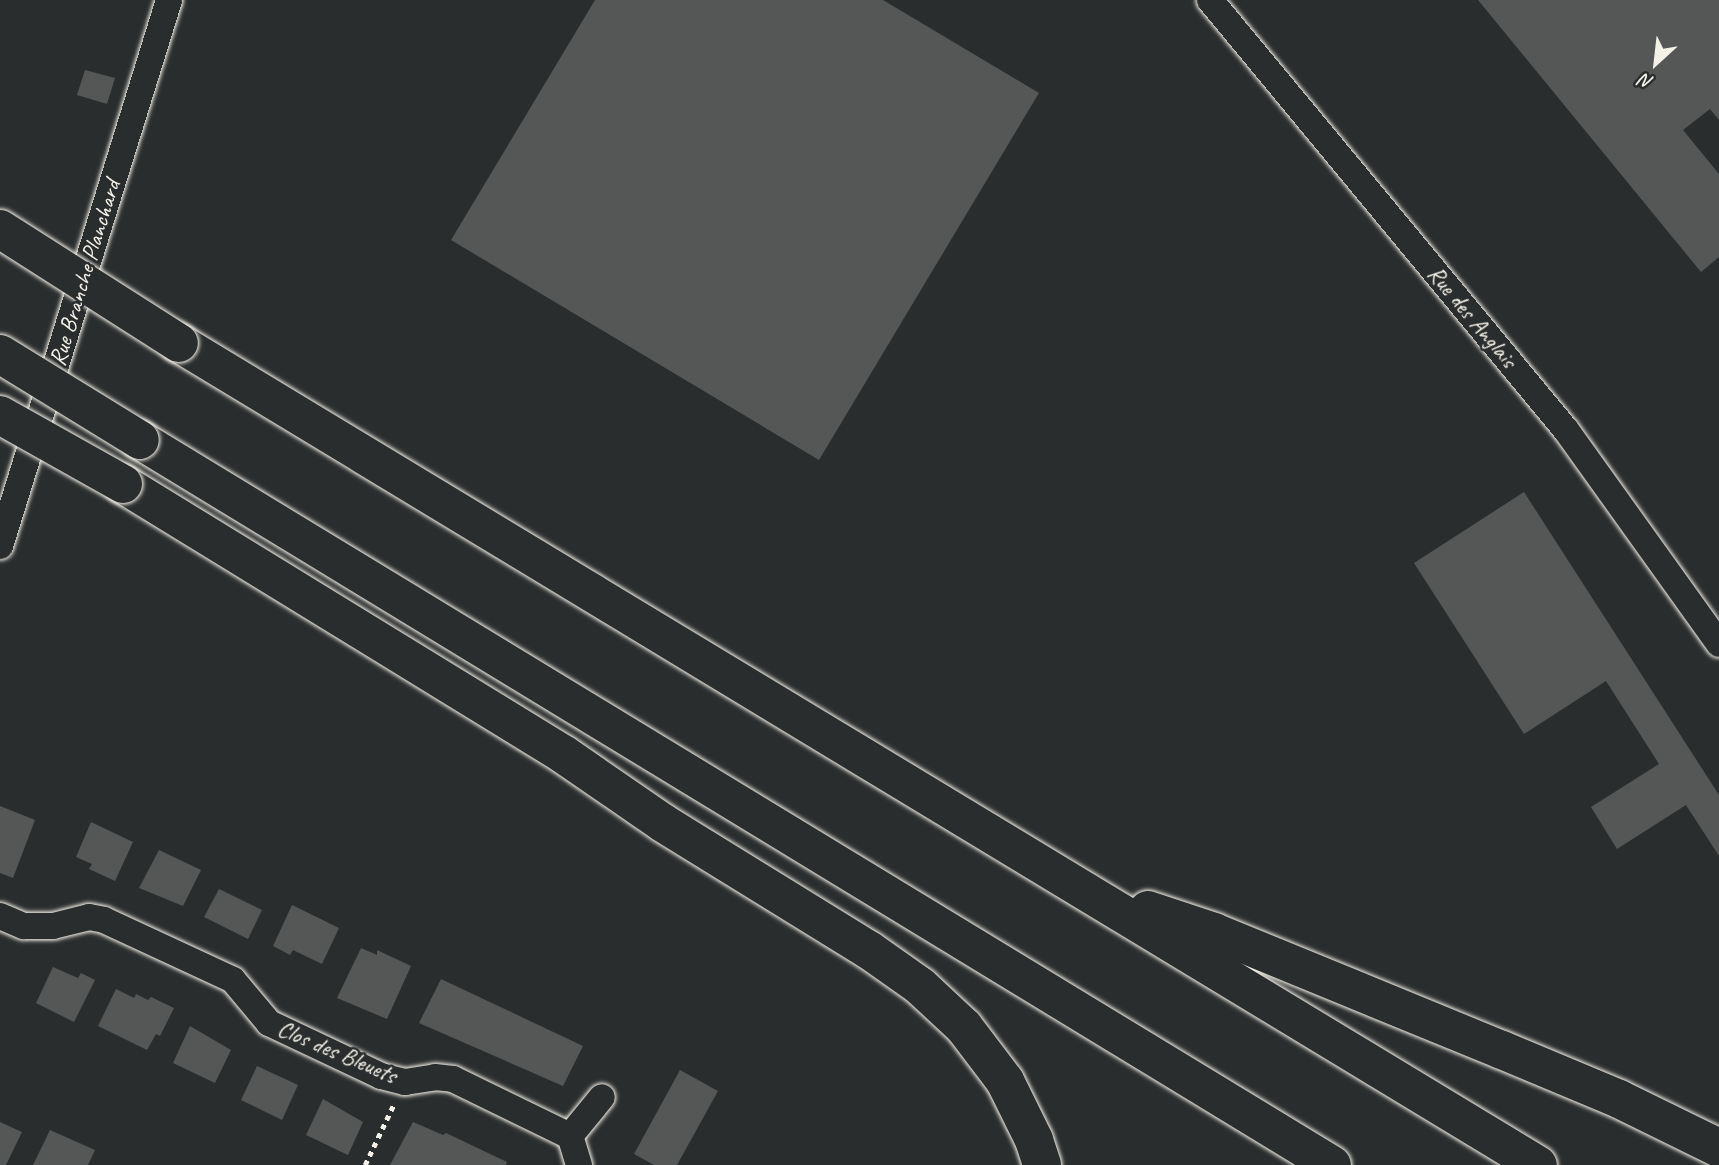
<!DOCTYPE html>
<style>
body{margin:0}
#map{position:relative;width:1719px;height:1165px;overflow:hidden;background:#2a2d2e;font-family:Caveat,sans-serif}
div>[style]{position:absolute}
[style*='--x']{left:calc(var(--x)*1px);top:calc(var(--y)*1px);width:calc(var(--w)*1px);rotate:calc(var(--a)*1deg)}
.building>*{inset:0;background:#555756}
.path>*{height:4.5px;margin-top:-2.25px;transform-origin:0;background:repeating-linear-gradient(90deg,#f4f1e8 0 5px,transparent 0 10px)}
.roads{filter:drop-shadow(0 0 2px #f4f1e8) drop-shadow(0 0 2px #f4f1e8)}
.minor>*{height:26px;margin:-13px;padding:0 13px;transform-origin:13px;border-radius:13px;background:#2a2d2e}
.motorway>*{height:38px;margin:-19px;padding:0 19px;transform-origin:19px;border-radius:19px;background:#2a2d2e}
.bridges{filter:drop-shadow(0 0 2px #f4f1e8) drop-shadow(0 0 2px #f4f1e8)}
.motorway-bridge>*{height:38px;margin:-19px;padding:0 19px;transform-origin:19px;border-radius:19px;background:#2a2d2e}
span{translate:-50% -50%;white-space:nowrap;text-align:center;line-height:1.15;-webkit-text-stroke:5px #2a2d2e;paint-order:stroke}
.street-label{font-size:24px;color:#f4f1e8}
.north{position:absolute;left:1621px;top:28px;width:70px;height:70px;-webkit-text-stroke:5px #2a2d2e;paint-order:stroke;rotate:207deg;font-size:19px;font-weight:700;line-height:28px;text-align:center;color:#f4f1e8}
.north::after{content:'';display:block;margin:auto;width:24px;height:32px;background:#f4f1e8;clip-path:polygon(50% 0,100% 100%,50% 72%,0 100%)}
</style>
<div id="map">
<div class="building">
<div style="clip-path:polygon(595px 0,883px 0,1039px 93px,819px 460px,451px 240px)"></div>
<div style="clip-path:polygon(1478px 0,1719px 0,1719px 120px,1710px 109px,1683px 130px,1719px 174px,1719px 257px,1701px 272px)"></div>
<div style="clip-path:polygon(85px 70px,115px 78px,107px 104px,77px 95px)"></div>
<div style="clip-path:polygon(1524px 492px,1719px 795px,1719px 856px,1686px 805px,1617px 849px,1591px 807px,1659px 764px,1606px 681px,1524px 734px,1414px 563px)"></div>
<div style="clip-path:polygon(0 806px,35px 820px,13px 878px,0 873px)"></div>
<div style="clip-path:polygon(91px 822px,133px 842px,115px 881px,89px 869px,92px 864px,76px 857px)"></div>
<div style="clip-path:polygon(159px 850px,201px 870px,183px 906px,139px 888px)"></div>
<div style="clip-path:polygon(219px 889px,262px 910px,248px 939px,204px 917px)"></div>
<div style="clip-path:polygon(292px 905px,339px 928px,322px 964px,293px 950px,290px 955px,273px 946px)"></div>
<div style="clip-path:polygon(361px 948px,377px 955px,377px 950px,411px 966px,387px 1019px,337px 998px)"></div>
<div style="clip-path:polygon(53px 967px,78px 978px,81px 973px,95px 980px,74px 1022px,36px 1003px)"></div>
<div style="clip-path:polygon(441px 979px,583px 1046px,563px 1086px,419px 1023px)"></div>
<div style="clip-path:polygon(116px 989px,134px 998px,136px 994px,148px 1000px,151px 997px,174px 1008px,160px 1036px,156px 1034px,147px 1050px,98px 1026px)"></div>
<div style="clip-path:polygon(190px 1026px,231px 1050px,215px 1083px,173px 1063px)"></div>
<div style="clip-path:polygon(257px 1066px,298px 1085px,282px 1120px,241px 1100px)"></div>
<div style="clip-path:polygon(680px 1070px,718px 1091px,677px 1165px,654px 1165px,634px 1154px)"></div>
<div style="clip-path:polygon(323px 1099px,363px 1122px,348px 1155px,306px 1135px)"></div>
<div style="clip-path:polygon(0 1122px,22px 1132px,6px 1165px,0 1165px)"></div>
<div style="clip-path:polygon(413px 1122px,443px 1135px,446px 1133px,507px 1162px,506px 1165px,390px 1165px)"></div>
<div style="clip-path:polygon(50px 1130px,95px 1150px,88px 1165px,33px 1165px)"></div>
</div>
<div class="path">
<div style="--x:365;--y:1165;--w:68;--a:-64.6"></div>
</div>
<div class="roads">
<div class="minor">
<div style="--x:1210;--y:0;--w:558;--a:50.38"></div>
<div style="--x:1566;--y:430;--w:263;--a:54.4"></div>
<div style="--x:0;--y:546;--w:572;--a:-72.8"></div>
<div style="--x:0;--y:916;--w:26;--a:23"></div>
<div style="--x:24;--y:926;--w:29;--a:0"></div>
<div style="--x:53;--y:926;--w:37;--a:-14"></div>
<div style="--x:89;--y:917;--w:15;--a:11"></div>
<div style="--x:104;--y:920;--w:142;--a:24.9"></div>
<div style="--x:233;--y:980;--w:56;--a:50.1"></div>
<div style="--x:269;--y:1023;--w:124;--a:25.3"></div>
<div style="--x:381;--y:1076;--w:25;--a:14"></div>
<div style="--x:405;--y:1082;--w:30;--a:-9"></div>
<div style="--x:435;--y:1077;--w:18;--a:6"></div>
<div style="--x:453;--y:1079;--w:130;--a:26"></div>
<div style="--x:579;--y:1165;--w:30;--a:-107"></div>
<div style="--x:570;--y:1136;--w:50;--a:-50.6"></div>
</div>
<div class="motorway">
<div style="--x:179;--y:343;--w:1588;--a:31.17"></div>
<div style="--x:140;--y:440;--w:1395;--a:31.31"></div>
<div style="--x:123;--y:484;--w:516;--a:31.53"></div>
<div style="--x:563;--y:754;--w:121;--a:34.6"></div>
<div style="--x:663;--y:823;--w:242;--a:31.7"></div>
<div style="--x:869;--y:950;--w:62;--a:35.2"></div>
<div style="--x:920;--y:986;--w:60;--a:43"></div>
<div style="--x:964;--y:1027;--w:68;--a:52.8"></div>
<div style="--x:1005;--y:1081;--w:66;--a:63.8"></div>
<div style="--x:1034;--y:1140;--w:26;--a:72"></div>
<div style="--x:1148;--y:910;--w:70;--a:18.4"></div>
<div style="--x:1214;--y:932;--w:311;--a:22.3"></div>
<div style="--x:1502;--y:1050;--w:127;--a:22.7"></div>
<div style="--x:1619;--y:1099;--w:111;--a:26.1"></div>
</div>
</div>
<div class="bridges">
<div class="motorway-bridge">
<div style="--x:0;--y:229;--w:212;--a:32.5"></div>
<div style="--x:0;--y:354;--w:164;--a:31.6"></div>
<div style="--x:0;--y:415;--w:141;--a:29.3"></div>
</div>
</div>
<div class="street-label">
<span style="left:85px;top:273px;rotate:-73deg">Rue Branche Planchard</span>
<span style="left:1472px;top:317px;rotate:50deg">Rue des Anglais</span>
<span style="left:337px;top:1052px;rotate:23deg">Clos des Bleuets</span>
</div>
<div class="north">N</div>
</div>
